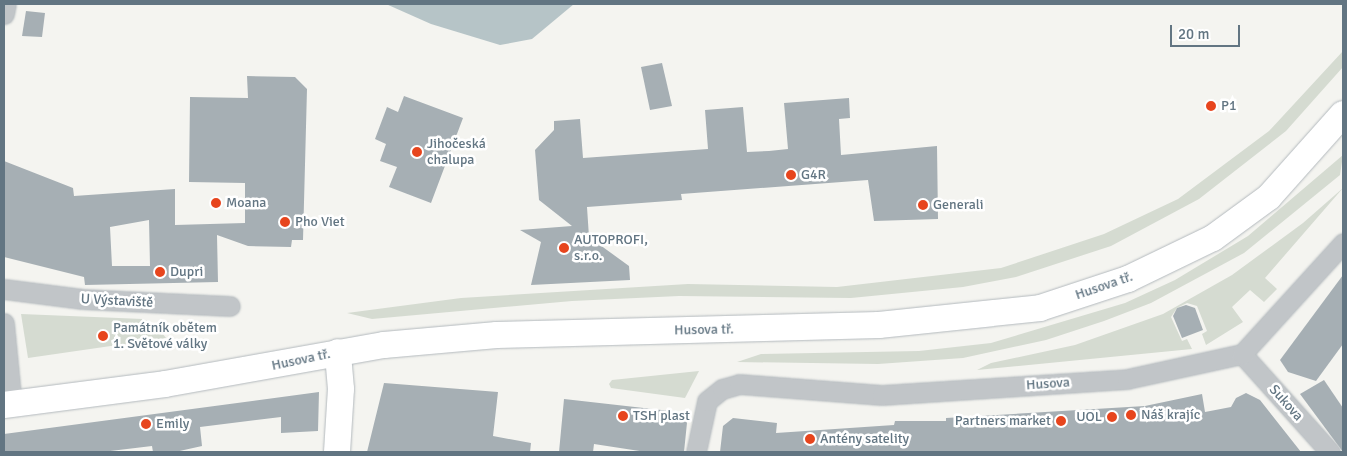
<!DOCTYPE html>
<meta charset="utf-8">
<style>
body{margin:0}
#map{position:relative;width:1347px;height:456px;overflow:hidden;background:#f4f4f0;font-family:Signika,sans-serif}
div>[style]{position:absolute}
[style*='--x']{left:calc(var(--x)*1px);top:calc(var(--y)*1px);width:calc(var(--w)*1px);rotate:calc(var(--a)*1deg)}
.green>*{inset:0;background:#d5dbd1}
.water>*{inset:0;background:#b6c4c7}
.building>*{inset:0;background:#a6afb4}
.roads{filter:drop-shadow(0 0 1px #b3b9bd) drop-shadow(0 0 1px #b3b9bd)}
.street>*{height:19px;margin:-9.5px;padding:0 9.5px;transform-origin:9.5px;border-radius:9.5px;background:#c1c5c8}
.secondary>*{height:26px;margin:-13px;padding:0 13px;transform-origin:13px;border-radius:13px;background:#fff}
.dots>*{width:14px;height:14px;translate:-50% -50%;box-sizing:border-box;border:2px solid #fff;border-radius:50%}
span{translate:-50% -50%;white-space:nowrap;text-align:center;line-height:1.15;-webkit-text-stroke:5px #fff;paint-order:stroke}
.poi-label{font-size:14px;color:#627582}
.left{translate:0 -50%;text-align:left}
.right{translate:-100% -50%;text-align:right}
.street-label{font-size:14px;color:#627582}
.frame{position:absolute;inset:0;border:5px solid #627582;pointer-events:none}
.scale{position:absolute;left:1170px;top:25px;width:70px;height:22px;box-sizing:border-box;border:2px solid #627582;border-top:0;padding-left:6px;font-size:15px;line-height:18px;white-space:nowrap;color:#627582;-webkit-text-stroke:4px #fff;paint-order:stroke}
</style>
<div id="map">
<div class="green">
<div style="clip-path:polygon(1343px 51px,1343px 67px,1286px 131px,1199px 199px,1111px 246px,1016px 277px,963px 287px,851px 298px,679px 296px,572px 301px,372px 319px,347px 313px,461px 298px,688px 284px,837px 287px,1001px 268px,1104px 234px,1178px 199px,1269px 131px)"></div>
<div style="clip-path:polygon(1343px 155px,1340px 175px,1244px 253px,1151px 303px,1104px 321px,1046px 340px,963px 358px,878px 364px,737px 362px,761px 354px,919px 351px,991px 343px,1125px 303px,1175px 280px,1248px 236px)"></div>
<div style="clip-path:polygon(1343px 188px,1265px 278px,1277px 289px,1264px 302px,1250px 290px,1232px 307px,1243px 322px,1206px 345px,1202px 334px,1207px 331px,1197px 306px,1187px 303px,1177px 308px,1171px 317px,1182px 341px,1187px 339px,1192px 349px,977px 370px,991px 363px,1075px 345px,1163px 314px,1232px 275px,1303px 223px)"></div>
<div style="clip-path:polygon(21px 314px,143px 319px,156px 325px,166px 338px,28px 358px)"></div>
<div style="clip-path:polygon(699px 371px,685px 398px,611px 388px,609px 384px,612px 380px)"></div>
</div>
<div class="water">
<div style="clip-path:polygon(386px 4px,574px 4px,532px 39px,500px 45px,431px 24px)"></div>
</div>
<div class="building">
<div style="clip-path:polygon(26px 11px,45px 13px,42px 37px,22px 36px)"></div>
<div style="clip-path:polygon(662px 63px,672px 106px,650px 110px,641px 67px)"></div>
<div style="clip-path:polygon(evenodd,247px 76px,295px 77px,307px 89px,303px 240px,292px 240px,291px 247px,248px 246px,217px 235px,218px 282px,85px 285px,84px 277px,4px 257px,4px 161px,73px 188px,74px 196px,175px 189px,175px 225px,245px 223px,245px 183px,189px 182px,190px 97px,248px 98px,247px 76px,149px 220px,150px 266px,112px 266px,110px 227px,149px 220px)"></div>
<div style="clip-path:polygon(404px 96px,463px 118px,431px 203px,389px 187px,397px 167px,380px 161px,386px 144px,375px 139px,387px 107px,398px 112px)"></div>
<div style="clip-path:polygon(849px 98px,850px 118px,839px 119px,841px 155px,937px 146px,938px 219px,874px 221px,868px 180px,681px 194px,682px 200px,587px 207px,589px 237px,629px 266px,630px 280px,531px 285px,541px 242px,520px 230px,572px 226px,539px 200px,535px 150px,554px 130px,554px 121px,580px 119px,583px 158px,708px 149px,705px 110px,743px 107px,747px 152px,769px 151px,788px 149px,784px 103px)"></div>
<div style="clip-path:polygon(1343px 275px,1343px 344px,1316px 381px,1288px 372px,1280px 360px)"></div>
<div style="clip-path:polygon(1186px 305px,1195px 308px,1203px 330px,1182px 338px,1173px 316px,1177px 308px)"></div>
<div style="clip-path:polygon(1324px 380px,1343px 408px,1343px 452px,1300px 394px)"></div>
<div style="clip-path:polygon(384px 383px,498px 392px,493px 436px,531px 443px,530px 452px,367px 452px)"></div>
<div style="clip-path:polygon(319px 392px,318px 431px,281px 433px,281px 417px,200px 427px,202px 446px,175px 452px,153px 452px,152px 446px,102px 452px,4px 452px,4px 434px)"></div>
<div style="clip-path:polygon(1246px 393px,1260px 400px,1301px 452px,720px 452px,723px 426px,733px 418px,777px 423px,776px 433px,894px 425px,895px 421px,946px 421px,946px 418px,1145px 406px,1202px 394px,1205px 412px,1231px 407px,1236px 398px)"></div>
<div style="clip-path:polygon(564px 399px,688px 413px,684px 452px,646px 452px,594px 444px,593px 452px,559px 452px)"></div>
</div>
<div class="roads">
<div class="street">
<div style="--x:4;--y:14;--w:10;--a:-79"></div>
<div style="--x:4;--y:289;--w:79;--a:7.3"></div>
<div style="--x:82;--y:299;--w:148;--a:2.7"></div>
<div style="--x:4;--y:323;--w:82;--a:84.4"></div>
<div style="--x:1242;--y:354;--w:132;--a:48.1"></div>
<div style="--x:696;--y:452;--w:52;--a:-77.8"></div>
<div style="--x:707;--y:401;--w:19;--a:-39"></div>
<div style="--x:722;--y:389;--w:18;--a:-16"></div>
<div style="--x:739;--y:384;--w:143;--a:4.4"></div>
<div style="--x:882;--y:395;--w:246;--a:-3.7"></div>
<div style="--x:1127;--y:379;--w:118;--a:-12.3"></div>
<div style="--x:1242;--y:354;--w:150;--a:-47.7"></div>
</div>
<div class="secondary">
<div style="--x:4;--y:405;--w:162;--a:-7.4"></div>
<div style="--x:165;--y:384;--w:222;--a:-10.1"></div>
<div style="--x:384;--y:345;--w:113;--a:-5.1"></div>
<div style="--x:497;--y:335;--w:382;--a:-1.5"></div>
<div style="--x:879;--y:325;--w:162;--a:-6"></div>
<div style="--x:1040;--y:308;--w:93;--a:-18.2"></div>
<div style="--x:1128;--y:279;--w:94;--a:-25.8"></div>
<div style="--x:1213;--y:238;--w:69;--a:-36.2"></div>
<div style="--x:1269;--y:197;--w:111;--a:-48.3"></div>
<div style="--x:337;--y:452;--w:63;--a:-86.4"></div>
<div style="--x:341;--y:389;--w:37;--a:-95"></div>
</div>
</div>
<div class="dots">
<div style="left:1211px;top:106px;background:#e7451d"></div>
<div style="left:417px;top:152px;background:#e7451d"></div>
<div style="left:791px;top:175px;background:#e7451d"></div>
<div style="left:216px;top:203px;background:#e7451d"></div>
<div style="left:923px;top:205px;background:#e7451d"></div>
<div style="left:285px;top:222px;background:#e7451d"></div>
<div style="left:564px;top:248px;background:#e7451d"></div>
<div style="left:160px;top:272px;background:#e7451d"></div>
<div style="left:103px;top:336px;background:#e7451d"></div>
<div style="left:1131px;top:415px;background:#e7451d"></div>
<div style="left:623px;top:416px;background:#e7451d"></div>
<div style="left:1112px;top:417px;background:#e7451d"></div>
<div style="left:1061px;top:421px;background:#e7451d"></div>
<div style="left:146px;top:424px;background:#e7451d"></div>
<div style="left:810px;top:439px;background:#e7451d"></div>
</div>
<div class="poi-label">
<span class="left" style="left:1221px;top:106px">P1</span>
<span class="left" style="left:427px;top:152px">Jihočeská<br>chalupa</span>
<span class="left" style="left:801px;top:175px">G4R</span>
<span class="left" style="left:226px;top:203px">Moana</span>
<span class="left" style="left:933px;top:205px">Generali</span>
<span class="left" style="left:295px;top:222px">Pho Viet</span>
<span class="left" style="left:574px;top:248px">AUTOPROFI,<br>s.r.o.</span>
<span class="left" style="left:170px;top:272px">Dupri</span>
<span class="left" style="left:113px;top:336px">Památník obětem<br>1. Světové války</span>
<span class="left" style="left:1141px;top:415px">Náš krajíc</span>
<span class="left" style="left:633px;top:416px">TSH plast</span>
<span class="right" style="left:1102px;top:417px">UOL</span>
<span class="right" style="left:1051px;top:421px">Partners market</span>
<span class="left" style="left:156px;top:424px">Emily</span>
<span class="left" style="left:820px;top:439px">Antény satelity</span>
</div>
<div class="street-label">
<span style="left:1104px;top:286px;rotate:-19deg">Husova tř.</span>
<span style="left:117px;top:301px;rotate:3deg">U Výstaviště</span>
<span style="left:704px;top:330px;rotate:-1deg">Husova tř.</span>
<span style="left:301px;top:360px;rotate:-12deg">Husova tř.</span>
<span style="left:1048px;top:384px;rotate:-4deg">Husova</span>
<span style="left:1286px;top:403px;rotate:48deg">Sukova</span>
</div>
<div class="frame"></div>
<div class="scale">20 m</div>
</div>
